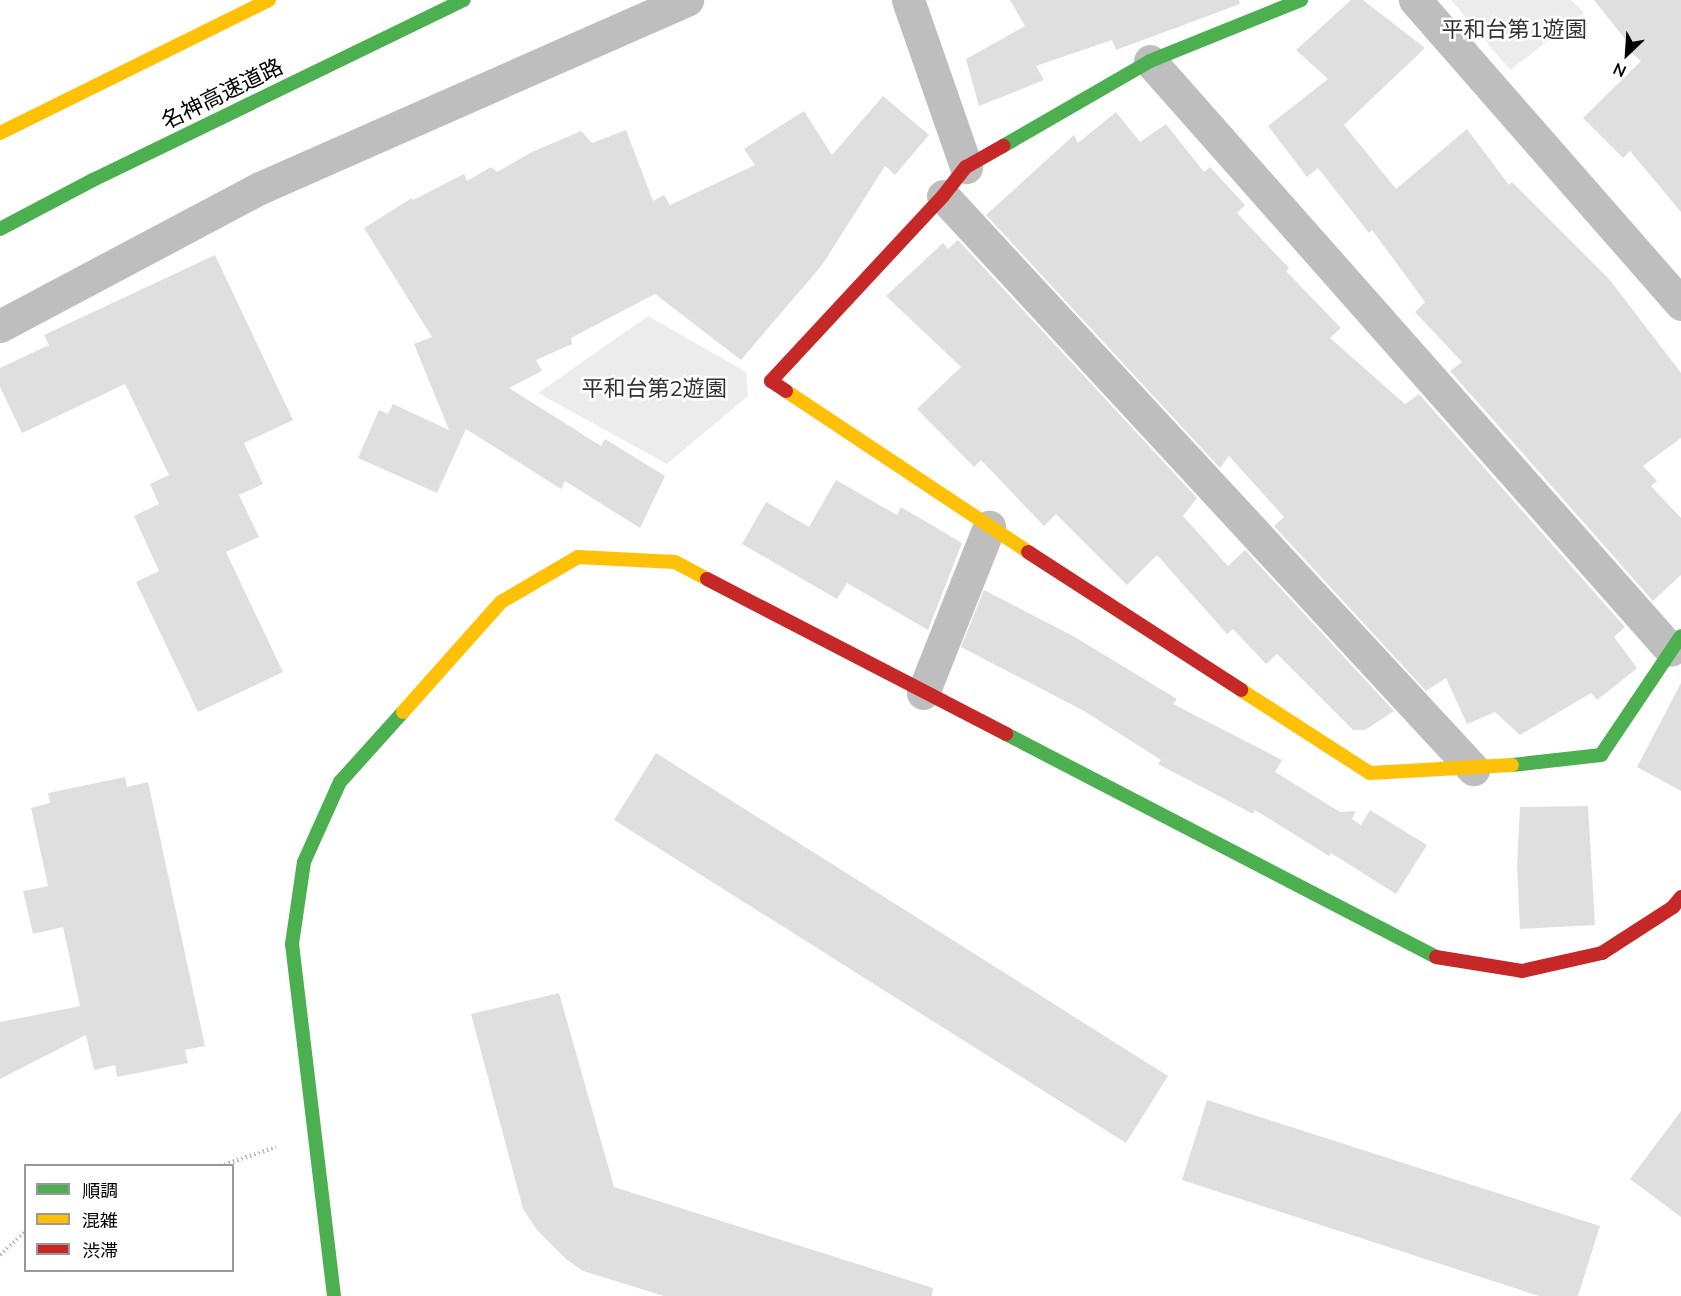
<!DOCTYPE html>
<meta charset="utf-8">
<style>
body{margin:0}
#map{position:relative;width:1681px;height:1296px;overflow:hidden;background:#fff;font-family:Mulish,"Noto Sans JP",sans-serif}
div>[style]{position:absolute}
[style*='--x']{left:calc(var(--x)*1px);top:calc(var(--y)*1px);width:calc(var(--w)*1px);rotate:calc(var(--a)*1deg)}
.green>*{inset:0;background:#ececec}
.building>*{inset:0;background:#dfdfdf}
.path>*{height:4px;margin-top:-2px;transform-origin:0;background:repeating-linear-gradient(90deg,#b9b9b9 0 1.5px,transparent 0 4.5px)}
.street>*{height:33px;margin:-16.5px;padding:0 16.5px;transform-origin:16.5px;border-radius:16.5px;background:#bebebe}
.fast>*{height:14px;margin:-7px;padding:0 7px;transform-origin:7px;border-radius:7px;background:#4caf50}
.slow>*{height:14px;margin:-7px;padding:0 7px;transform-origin:7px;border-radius:7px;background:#ffc107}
.jam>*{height:14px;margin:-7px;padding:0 7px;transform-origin:7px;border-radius:7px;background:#c62828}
span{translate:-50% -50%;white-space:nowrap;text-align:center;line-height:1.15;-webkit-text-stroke:5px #fff;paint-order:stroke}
.park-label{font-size:22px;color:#333}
.street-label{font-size:22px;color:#000}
.legend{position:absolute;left:24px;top:1164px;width:210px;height:108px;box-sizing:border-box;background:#fff;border:2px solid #999;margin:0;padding:8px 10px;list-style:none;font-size:18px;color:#000}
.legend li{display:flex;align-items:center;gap:12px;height:30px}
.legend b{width:30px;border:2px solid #999}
.north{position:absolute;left:1597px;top:24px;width:60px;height:60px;-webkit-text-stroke:4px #fff;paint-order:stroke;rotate:205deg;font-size:16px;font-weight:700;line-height:24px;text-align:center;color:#000}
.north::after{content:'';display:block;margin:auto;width:21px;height:27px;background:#000;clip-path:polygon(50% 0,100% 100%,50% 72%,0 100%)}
</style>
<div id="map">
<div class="green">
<div style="clip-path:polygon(1451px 0,1571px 0,1584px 13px,1510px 70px)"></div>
<div style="clip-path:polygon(648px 316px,746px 372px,748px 396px,667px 464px,538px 393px)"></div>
</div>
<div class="building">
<div style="clip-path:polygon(1010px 0,1239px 0,1240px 4px,1116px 50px,1112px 40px,1036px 66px,1044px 80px,979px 106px,966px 59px,1025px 26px)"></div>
<div style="clip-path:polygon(1351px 0,1363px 0,1425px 48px,1344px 125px,1396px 189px,1467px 129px,1509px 185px,1512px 182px,1610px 280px,1681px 373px,1681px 438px,1643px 466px,1657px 481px,1651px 486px,1681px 518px,1681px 575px,1653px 601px,1450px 371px,1462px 362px,1415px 312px,1425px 302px,1372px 230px,1369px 233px,1318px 168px,1307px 177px,1268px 126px,1328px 79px,1296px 50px)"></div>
<div style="clip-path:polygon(1594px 0,1681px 0,1681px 212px,1630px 151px,1623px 158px,1583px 118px,1641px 61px,1626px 48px,1629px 44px)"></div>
<div style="clip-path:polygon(883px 96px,929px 135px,895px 175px,885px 166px,822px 265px,741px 360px,655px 294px,571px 338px,572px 344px,536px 360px,542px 371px,509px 388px,601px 446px,605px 439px,665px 476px,640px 528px,565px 481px,561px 489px,466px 429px,437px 493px,358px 458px,379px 410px,388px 414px,393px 404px,449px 430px,414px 344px,432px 337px,364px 228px,412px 198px,413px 200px,464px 174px,467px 181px,491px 167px,497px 172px,532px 152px,581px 131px,592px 143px,626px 130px,653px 201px,664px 195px,670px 205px,755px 165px,744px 149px,804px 111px,832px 155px)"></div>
<div style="clip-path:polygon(1116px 112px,1140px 142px,1166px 124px,1204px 172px,1210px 167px,1245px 205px,1237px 213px,1289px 268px,1286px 271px,1341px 328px,1330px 338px,1405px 404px,1419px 394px,1625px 627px,1614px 637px,1637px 668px,1635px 670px,1597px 700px,1591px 693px,1520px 735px,1495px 712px,1467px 724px,1446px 678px,1426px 691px,1274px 526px,1284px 517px,1229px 456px,1220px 468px,986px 215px,1074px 135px,1078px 143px)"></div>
<div style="clip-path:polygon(958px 240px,1197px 498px,1183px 516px,1228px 566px,1245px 550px,1394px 711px,1365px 730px,1353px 730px,1277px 654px,1266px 664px,1233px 629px,1227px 634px,1157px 555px,1127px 585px,1056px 514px,1044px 526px,981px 460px,974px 467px,917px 409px,961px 367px,886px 296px,943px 243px,948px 249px)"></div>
<div style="clip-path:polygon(215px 255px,293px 420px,244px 443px,263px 484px,239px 495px,259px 537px,226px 552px,283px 672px,198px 712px,136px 582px,159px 571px,134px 516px,159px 504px,150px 484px,169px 475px,125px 384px,22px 433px,0 387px,0 368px,49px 345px,44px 335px)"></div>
<div style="clip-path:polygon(836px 480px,897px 515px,901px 507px,962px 543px,928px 630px,847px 583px,837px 599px,742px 544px,766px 502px,809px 527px)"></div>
<div style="clip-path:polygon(984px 590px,1073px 636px,1177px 699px,1173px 704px,1282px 760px,1275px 772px,1340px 812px,1356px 811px,1352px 819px,1361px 825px,1370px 810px,1427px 845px,1396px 894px,1331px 853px,1329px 856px,1255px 810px,1253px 814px,1158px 764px,1161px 760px,1084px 711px,961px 647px)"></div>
<div style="clip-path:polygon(1681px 683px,1681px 791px,1637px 767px)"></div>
<div style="clip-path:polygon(656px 753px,1168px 1076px,1126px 1143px,614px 820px)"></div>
<div style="clip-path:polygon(125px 777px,127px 787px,148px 782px,205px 1046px,185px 1050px,188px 1063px,117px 1077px,115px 1065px,94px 1070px,86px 1035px,0 1079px,0 1022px,80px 1006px,63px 927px,33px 934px,23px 891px,48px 886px,31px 808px,50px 803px,48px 793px)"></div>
<div style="clip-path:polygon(1588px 806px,1595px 925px,1520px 929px,1517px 866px,1520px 807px)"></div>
<div style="clip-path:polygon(559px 993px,614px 1187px,933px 1288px,932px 1296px,664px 1296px,583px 1271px,566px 1259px,537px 1230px,523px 1209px,471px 1014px)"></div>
<div style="clip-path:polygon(1207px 1100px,1600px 1226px,1578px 1296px,1539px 1296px,1182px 1180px)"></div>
<div style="clip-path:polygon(1681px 1111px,1681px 1217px,1630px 1179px)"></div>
</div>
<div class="path">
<div style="--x:220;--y:1166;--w:59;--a:-18.7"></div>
<div style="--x:0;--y:1255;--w:35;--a:-43"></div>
</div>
<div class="street">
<div style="--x:908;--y:0;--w:177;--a:70.8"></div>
<div style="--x:1415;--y:0;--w:404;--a:48.8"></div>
<div style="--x:1150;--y:61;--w:786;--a:48.51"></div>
<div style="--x:943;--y:196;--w:781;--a:47.23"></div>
<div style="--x:0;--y:326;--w:294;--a:-28"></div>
<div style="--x:260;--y:188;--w:467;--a:-23.8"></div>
<div style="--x:923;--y:693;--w:179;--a:-68.3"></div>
</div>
<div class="fast">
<div style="--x:1003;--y:146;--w:170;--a:-30"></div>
<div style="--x:1150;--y:61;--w:163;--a:-22"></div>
<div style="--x:0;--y:229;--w:105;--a:-27.8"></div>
<div style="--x:93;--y:180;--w:412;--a:-25.9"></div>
<div style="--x:1006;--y:734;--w:484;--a:27.4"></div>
<div style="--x:1512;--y:765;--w:90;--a:-6.4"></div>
<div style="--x:1601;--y:755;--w:143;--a:-56.1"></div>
<div style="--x:334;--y:1296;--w:354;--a:-96.8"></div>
<div style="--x:292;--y:944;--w:83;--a:-81.7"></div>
<div style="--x:304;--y:862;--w:88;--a:-65.8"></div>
<div style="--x:340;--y:782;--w:94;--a:-48"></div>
</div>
<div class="slow">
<div style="--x:0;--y:133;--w:300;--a:-26.3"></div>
<div style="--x:786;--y:391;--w:291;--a:33.6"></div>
<div style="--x:1241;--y:690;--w:153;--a:32.8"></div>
<div style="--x:1370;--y:773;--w:142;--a:-3.2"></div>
<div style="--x:403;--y:712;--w:147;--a:-48.3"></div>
<div style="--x:501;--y:602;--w:89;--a:-30.3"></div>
<div style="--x:578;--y:557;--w:97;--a:3"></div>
<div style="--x:675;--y:562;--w:36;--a:28"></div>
</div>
<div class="jam">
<div style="--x:786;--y:391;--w:18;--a:-146"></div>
<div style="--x:771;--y:381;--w:253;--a:-47.1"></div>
<div style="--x:943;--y:196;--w:37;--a:-52"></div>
<div style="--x:966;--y:167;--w:43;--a:-29.6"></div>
<div style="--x:1028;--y:552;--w:254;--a:32.9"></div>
<div style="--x:707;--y:579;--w:337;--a:27.4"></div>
<div style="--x:1436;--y:957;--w:87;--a:9.2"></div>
<div style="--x:1522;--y:971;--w:82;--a:-12.7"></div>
<div style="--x:1602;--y:953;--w:85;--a:-32.9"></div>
<div style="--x:1673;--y:907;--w:13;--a:-51"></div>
</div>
<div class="park-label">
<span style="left:1514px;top:30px">平和台第1遊園</span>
<span style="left:654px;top:389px">平和台第2遊園</span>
</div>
<div class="street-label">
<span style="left:222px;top:94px;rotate:-26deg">名神高速道路</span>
</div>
<ul class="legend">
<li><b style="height:8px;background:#4caf50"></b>順調</li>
<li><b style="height:8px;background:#ffc107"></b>混雑</li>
<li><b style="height:8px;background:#c62828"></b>渋滞</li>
</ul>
<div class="north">N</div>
</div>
